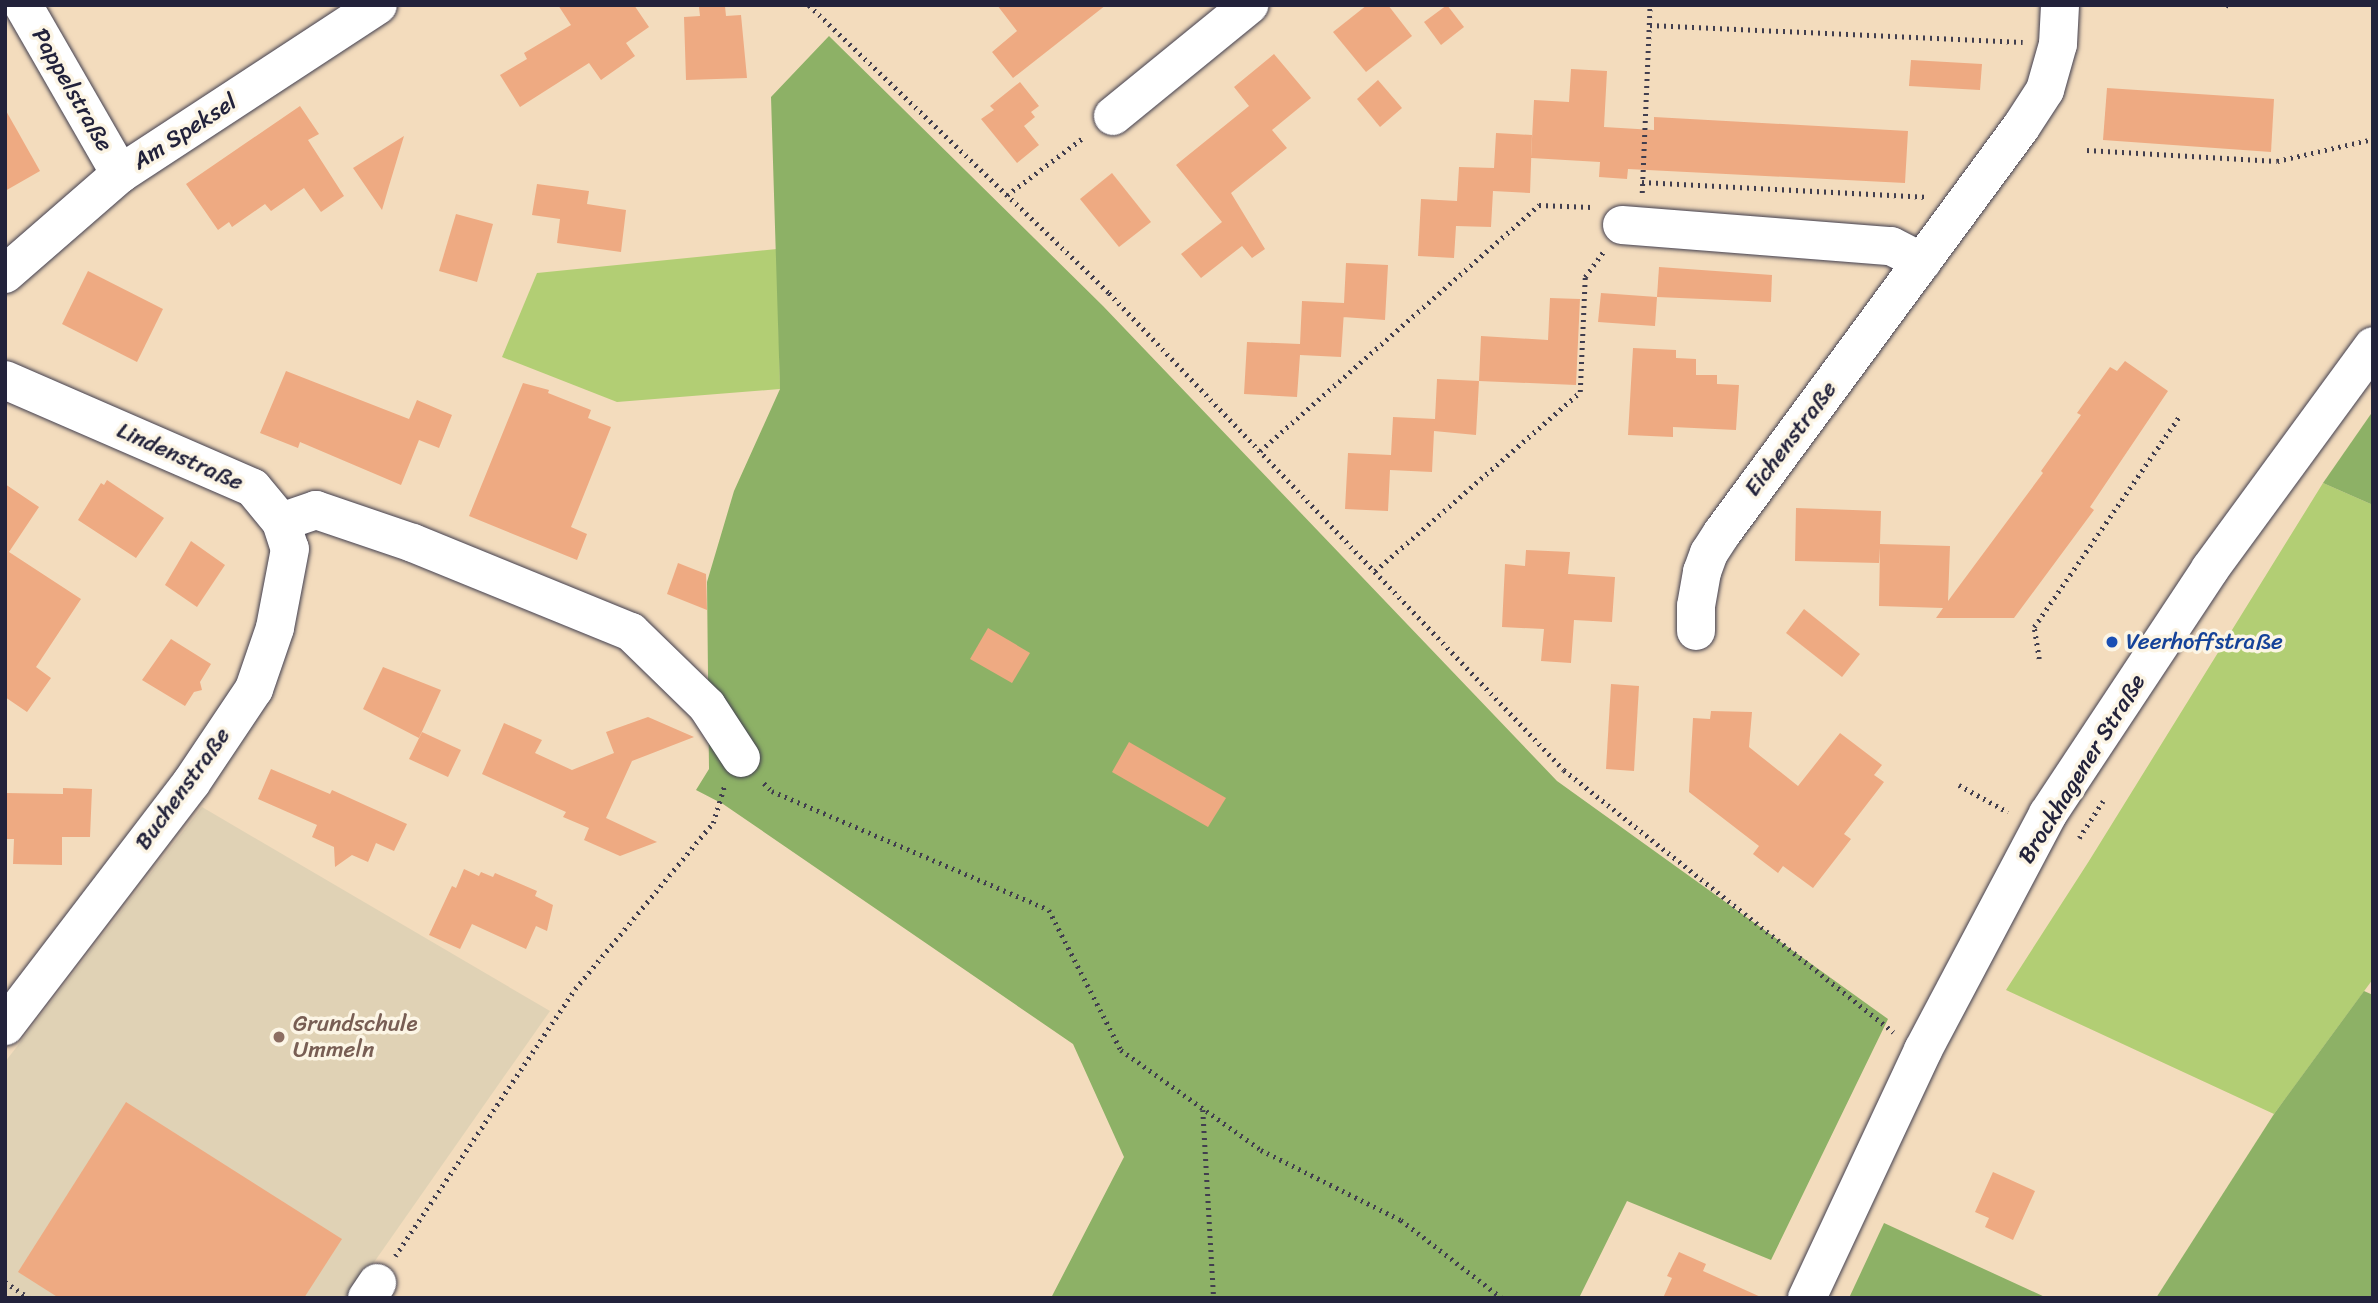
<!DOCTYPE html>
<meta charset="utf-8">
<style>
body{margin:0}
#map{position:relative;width:2378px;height:1303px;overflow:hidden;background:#f3dcbd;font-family:Sriracha,sans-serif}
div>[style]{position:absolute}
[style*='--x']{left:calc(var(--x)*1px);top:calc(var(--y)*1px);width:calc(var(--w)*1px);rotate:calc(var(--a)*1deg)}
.built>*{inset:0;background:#e0d2b5}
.green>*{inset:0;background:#b2ce74}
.forest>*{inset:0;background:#8db166}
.building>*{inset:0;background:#eeaa82}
.path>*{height:4.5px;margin-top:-2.25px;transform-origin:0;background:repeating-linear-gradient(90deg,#413e4e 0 2px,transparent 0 7px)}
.roads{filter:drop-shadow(0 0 2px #413e4e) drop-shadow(0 0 2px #413e4e)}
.minor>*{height:38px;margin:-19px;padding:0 19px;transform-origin:19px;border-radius:19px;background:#fff}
.major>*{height:38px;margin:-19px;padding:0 19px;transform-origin:19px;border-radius:19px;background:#fff}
.dots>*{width:19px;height:19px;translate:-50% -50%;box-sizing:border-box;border:4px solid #fcf5e5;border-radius:50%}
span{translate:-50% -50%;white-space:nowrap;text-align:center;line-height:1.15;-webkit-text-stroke:7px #fcf5e5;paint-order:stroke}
.street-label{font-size:23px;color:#22223b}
.transit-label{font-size:23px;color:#164399}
.left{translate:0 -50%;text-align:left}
.education-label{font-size:23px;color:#785e54}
.frame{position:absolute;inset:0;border:7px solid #22223b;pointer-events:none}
</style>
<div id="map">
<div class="built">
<div style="clip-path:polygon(202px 807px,550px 1011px,349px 1298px,5px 1298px,5px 1062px)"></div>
</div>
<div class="green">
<div style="clip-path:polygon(777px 249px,780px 389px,617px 402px,502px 357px,537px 273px)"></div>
<div style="clip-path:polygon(2323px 483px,2373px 505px,2373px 979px,2274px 1114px,2006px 990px,2089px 861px)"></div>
</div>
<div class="forest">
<div style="clip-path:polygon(829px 36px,1103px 306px,1557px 781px,1888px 1019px,1771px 1260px,1627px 1201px,1579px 1298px,1051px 1298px,1124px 1157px,1073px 1044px,723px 804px,696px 790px,709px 769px,707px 582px,734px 491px,780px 389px,771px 97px)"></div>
<div style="clip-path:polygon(2373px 411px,2373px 505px,2323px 483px)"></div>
<div style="clip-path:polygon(2364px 991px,2373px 995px,2373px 1298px,2156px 1298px,2274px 1114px)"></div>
<div style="clip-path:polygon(1884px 1223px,2047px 1298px,1849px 1298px)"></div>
</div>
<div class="building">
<div style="clip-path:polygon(558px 5px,634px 5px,649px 27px,626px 43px,635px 56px,601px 80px,589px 63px,520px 107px,500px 75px,527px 59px,524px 53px,571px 25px)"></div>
<div style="clip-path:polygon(997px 5px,1106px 5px,1013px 78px,992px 52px,1017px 31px)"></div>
<div style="clip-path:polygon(1367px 5px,1388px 5px,1412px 36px,1366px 72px,1333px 32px)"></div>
<div style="clip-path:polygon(1447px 5px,1464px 27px,1441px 45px,1424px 22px)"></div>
<div style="clip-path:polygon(725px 6px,726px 16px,741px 15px,747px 78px,686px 80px,684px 17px,700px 16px,699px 7px)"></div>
<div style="clip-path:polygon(1274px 54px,1311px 98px,1272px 130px,1287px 148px,1231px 193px,1265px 249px,1252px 258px,1242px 246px,1201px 278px,1181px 254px,1222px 222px,1176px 165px,1249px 106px,1234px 87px)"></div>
<div style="clip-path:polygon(1911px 60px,1982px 64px,1980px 90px,1909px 86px)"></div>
<div style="clip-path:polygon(1571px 69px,1607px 71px,1604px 127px,1654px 130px,1654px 117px,1908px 131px,1905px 183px,1628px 169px,1627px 179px,1599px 177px,1600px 162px,1531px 158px,1534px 100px,1569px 102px)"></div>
<div style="clip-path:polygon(1378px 80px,1402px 108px,1380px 127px,1357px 99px)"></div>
<div style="clip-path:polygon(1020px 82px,1039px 106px,1031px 112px,1035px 117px,1024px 126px,1039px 145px,1017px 163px,981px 119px,994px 110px,990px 106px)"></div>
<div style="clip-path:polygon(2107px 88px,2274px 99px,2271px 152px,2103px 140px)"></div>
<div style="clip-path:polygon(300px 106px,319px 134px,308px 140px,344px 196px,321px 212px,304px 188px,271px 211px,265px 204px,232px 227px,229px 222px,218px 230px,186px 184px)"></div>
<div style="clip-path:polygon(5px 109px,40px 171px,5px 191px)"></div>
<div style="clip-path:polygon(1496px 133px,1532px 135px,1530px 193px,1493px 191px,1491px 227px,1456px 226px,1454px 258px,1418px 256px,1421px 199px,1457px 201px,1459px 167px,1494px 168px)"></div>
<div style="clip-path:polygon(404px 136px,389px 186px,382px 210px,353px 168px)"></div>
<div style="clip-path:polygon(1112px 173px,1151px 222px,1119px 247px,1080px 199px)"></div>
<div style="clip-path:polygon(537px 184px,589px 191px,587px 204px,626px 210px,621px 252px,557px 243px,560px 219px,532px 215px)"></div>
<div style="clip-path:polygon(456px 214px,493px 224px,477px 282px,439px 271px)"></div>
<div style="clip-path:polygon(1346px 263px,1388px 265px,1385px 320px,1343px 317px,1344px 311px,1341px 357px,1300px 355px,1297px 397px,1244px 394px,1247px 342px,1300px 344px,1302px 301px,1344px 303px)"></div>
<div style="clip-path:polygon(1659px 267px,1772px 275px,1771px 302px,1657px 297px)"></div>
<div style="clip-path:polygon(88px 271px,163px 309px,137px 362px,62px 324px)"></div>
<div style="clip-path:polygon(1601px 293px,1657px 297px,1655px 326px,1598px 322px)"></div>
<div style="clip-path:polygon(1550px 298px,1580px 299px,1576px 385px,1479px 381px,1481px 336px,1548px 340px)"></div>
<div style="clip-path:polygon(1633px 348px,1676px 350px,1676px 358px,1696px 359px,1696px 375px,1717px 375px,1717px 384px,1739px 385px,1736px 430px,1673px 427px,1673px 437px,1628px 435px)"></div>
<div style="clip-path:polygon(2125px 361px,2168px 391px,2090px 507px,2094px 510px,2014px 618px,1936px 618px,1943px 608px,1879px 606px,1880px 548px,1879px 563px,1795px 561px,1796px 508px,1881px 511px,1880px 544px,1950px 546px,1948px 601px,2043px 473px,2041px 471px,2081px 415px,2077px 413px,2110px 367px,2117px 371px)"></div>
<div style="clip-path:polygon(286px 371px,409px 419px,417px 400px,452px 415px,439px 448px,419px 440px,401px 485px,300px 442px,298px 448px,260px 433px)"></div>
<div style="clip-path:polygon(1437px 379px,1479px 381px,1476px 435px,1434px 431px,1432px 472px,1390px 470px,1388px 511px,1345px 509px,1348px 453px,1391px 455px,1393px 417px,1435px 419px)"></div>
<div style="clip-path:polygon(523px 383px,549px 390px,548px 393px,591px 410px,588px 418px,611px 427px,571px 527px,587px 534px,577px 560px,469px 516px)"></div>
<div style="clip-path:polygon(107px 480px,164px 518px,136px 558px,78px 520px,101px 483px,104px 485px)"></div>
<div style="clip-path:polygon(5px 484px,39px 507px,9px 552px,81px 599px,36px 667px,51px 678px,27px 712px,5px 697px)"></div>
<div style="clip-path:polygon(191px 541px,225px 565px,197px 607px,165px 585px)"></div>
<div style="clip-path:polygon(1526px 550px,1570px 552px,1568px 574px,1615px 577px,1612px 622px,1574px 620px,1571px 663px,1541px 661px,1544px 629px,1502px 627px,1505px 564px,1525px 566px)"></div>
<div style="clip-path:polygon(678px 563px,706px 574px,707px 610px,667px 594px)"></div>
<div style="clip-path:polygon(1804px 609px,1860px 654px,1842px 677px,1786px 633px)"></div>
<div style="clip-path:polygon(988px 628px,1030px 653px,1012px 683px,970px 659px)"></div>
<div style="clip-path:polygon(171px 639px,211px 664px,200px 682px,202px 690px,194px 692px,185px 706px,142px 680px)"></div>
<div style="clip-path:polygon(383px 667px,441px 690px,419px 738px,363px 709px)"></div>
<div style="clip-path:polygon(1611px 684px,1639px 686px,1634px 771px,1606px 769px)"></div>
<div style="clip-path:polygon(1711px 711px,1752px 712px,1749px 747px,1798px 786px,1840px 733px,1882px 765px,1874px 775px,1884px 782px,1844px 834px,1851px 839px,1813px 888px,1783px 866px,1778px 873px,1753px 854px,1759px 846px,1689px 792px,1693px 718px,1710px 719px)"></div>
<div style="clip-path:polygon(648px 717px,694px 737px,632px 761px,606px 818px,657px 842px,620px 856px,584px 840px,589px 828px,563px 817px,566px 812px,482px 774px,504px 723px,542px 740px,535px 753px,572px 770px,614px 753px,606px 732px)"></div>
<div style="clip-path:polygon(422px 732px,461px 750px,448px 777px,409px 759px)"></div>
<div style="clip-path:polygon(1129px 742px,1226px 798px,1208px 827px,1112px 772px)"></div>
<div style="clip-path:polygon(271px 769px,330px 794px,332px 790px,407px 824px,394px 851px,376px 843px,368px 862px,352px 855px,335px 867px,334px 847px,312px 837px,317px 825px,258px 799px)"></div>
<div style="clip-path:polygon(63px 788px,92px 789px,90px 837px,62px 837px,62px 865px,13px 864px,14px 839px,5px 839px,5px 793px,63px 794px)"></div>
<div style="clip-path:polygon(464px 869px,479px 876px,481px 872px,493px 877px,495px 873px,537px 891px,535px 896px,553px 905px,547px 931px,536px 926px,526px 949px,472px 924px,460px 949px,429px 935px,452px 886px,456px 888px)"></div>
<div style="clip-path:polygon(126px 1102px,342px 1239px,304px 1298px,59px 1298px,18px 1272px)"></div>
<div style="clip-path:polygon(1993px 1172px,2035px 1191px,2013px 1240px,1985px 1227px,1989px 1218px,1975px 1212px)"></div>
<div style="clip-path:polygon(1679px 1252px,1706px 1264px,1703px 1271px,1763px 1298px,1663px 1298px,1672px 1278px,1667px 1276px)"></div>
</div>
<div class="path">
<div style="--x:809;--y:5;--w:416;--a:43.8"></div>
<div style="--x:1109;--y:293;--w:659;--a:46.35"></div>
<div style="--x:1564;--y:770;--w:421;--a:38.5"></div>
<div style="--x:2227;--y:5;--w:3;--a:18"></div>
<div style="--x:1650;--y:25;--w:373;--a:2.6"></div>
<div style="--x:2087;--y:150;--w:190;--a:3.3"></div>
<div style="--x:2277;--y:161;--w:98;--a:-12.9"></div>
<div style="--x:1642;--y:182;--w:283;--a:3"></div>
<div style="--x:1642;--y:193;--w:188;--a:-87.6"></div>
<div style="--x:1007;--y:195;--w:96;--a:-37"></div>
<div style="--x:1260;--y:451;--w:372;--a:-41.4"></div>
<div style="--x:1539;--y:205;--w:53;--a:2.2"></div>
<div style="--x:1375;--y:571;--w:272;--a:-41.1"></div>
<div style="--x:1580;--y:392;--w:115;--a:-87.5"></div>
<div style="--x:1585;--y:277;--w:31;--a:-54"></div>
<div style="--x:2039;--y:659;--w:32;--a:-99"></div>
<div style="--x:2034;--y:627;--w:255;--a:-55.4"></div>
<div style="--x:764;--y:783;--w:11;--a:45"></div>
<div style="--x:772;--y:791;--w:301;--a:23.2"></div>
<div style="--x:1049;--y:910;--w:157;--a:62.8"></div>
<div style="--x:1121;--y:1050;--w:172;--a:35.5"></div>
<div style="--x:1261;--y:1150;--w:157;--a:26.6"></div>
<div style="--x:1401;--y:1220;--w:128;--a:37.7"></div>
<div style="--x:1959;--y:785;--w:56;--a:28.9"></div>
<div style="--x:2079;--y:838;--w:44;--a:-57"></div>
<div style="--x:1203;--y:1110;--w:188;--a:86.7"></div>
<div style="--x:395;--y:1256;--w:322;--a:-56"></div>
<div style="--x:575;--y:989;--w:216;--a:-50.3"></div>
<div style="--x:713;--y:823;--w:38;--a:-73"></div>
<div style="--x:5;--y:1282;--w:30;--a:33"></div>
</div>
<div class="roads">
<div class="minor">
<div style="--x:23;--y:5;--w:195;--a:60.1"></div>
<div style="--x:1113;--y:116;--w:176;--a:-39.2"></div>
<div style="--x:1622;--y:225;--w:270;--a:4.5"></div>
<div style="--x:1891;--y:246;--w:35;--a:27"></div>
<div style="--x:5;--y:274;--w:152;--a:-41"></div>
<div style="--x:120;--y:174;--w:308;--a:-33.2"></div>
<div style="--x:5;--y:380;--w:270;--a:23.5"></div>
<div style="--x:253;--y:488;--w:44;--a:50.5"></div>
<div style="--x:281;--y:522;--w:28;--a:72"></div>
<div style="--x:290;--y:549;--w:80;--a:100.8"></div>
<div style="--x:275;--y:628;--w:65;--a:109"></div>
<div style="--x:254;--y:689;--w:113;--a:123.8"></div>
<div style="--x:191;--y:783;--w:306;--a:127.4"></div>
<div style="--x:281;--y:522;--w:37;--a:-19"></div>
<div style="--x:316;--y:510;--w:102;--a:18.8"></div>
<div style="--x:413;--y:543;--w:235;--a:22.2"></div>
<div style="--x:631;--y:632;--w:106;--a:44.2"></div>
<div style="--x:707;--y:706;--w:62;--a:56.8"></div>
<div style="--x:1696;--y:631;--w:25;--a:-90"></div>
<div style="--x:1696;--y:606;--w:35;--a:-80"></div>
<div style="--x:1702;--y:572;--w:20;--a:-70"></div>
<div style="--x:1709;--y:553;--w:24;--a:-57"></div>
<div style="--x:1722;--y:533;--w:504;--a:-53.63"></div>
<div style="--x:2021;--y:127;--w:44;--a:-57"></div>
<div style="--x:2045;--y:90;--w:48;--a:-74.2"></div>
<div style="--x:2058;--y:44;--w:39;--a:-87"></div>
<div style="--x:367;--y:1298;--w:18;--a:-56"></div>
</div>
<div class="major">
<div style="--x:1807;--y:1298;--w:274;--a:-64.9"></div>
<div style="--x:1923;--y:1050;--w:267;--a:-62.1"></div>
<div style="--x:2048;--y:814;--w:294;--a:-56.5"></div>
<div style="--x:2210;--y:569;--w:276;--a:-53.8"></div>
</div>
</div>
<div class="dots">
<div style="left:2112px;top:642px;background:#1a4fb4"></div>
<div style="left:279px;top:1037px;background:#8d6e63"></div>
</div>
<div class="street-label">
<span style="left:72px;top:90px;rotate:60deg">Pappelstraße</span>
<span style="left:185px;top:132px;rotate:-33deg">Am Speksel</span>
<span style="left:1791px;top:439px;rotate:-53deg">Eichenstraße</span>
<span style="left:180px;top:457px;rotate:24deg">Lindenstraße</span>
<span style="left:2082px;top:769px;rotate:-58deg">Brockhagener Straße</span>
<span style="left:183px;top:789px;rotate:-54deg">Buchenstraße</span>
</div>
<div class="transit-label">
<span class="left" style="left:2126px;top:642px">Veerhoffstraße</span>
</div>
<div class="education-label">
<span class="left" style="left:293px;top:1037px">Grundschule<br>Ummeln</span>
</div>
<div class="frame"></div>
</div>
